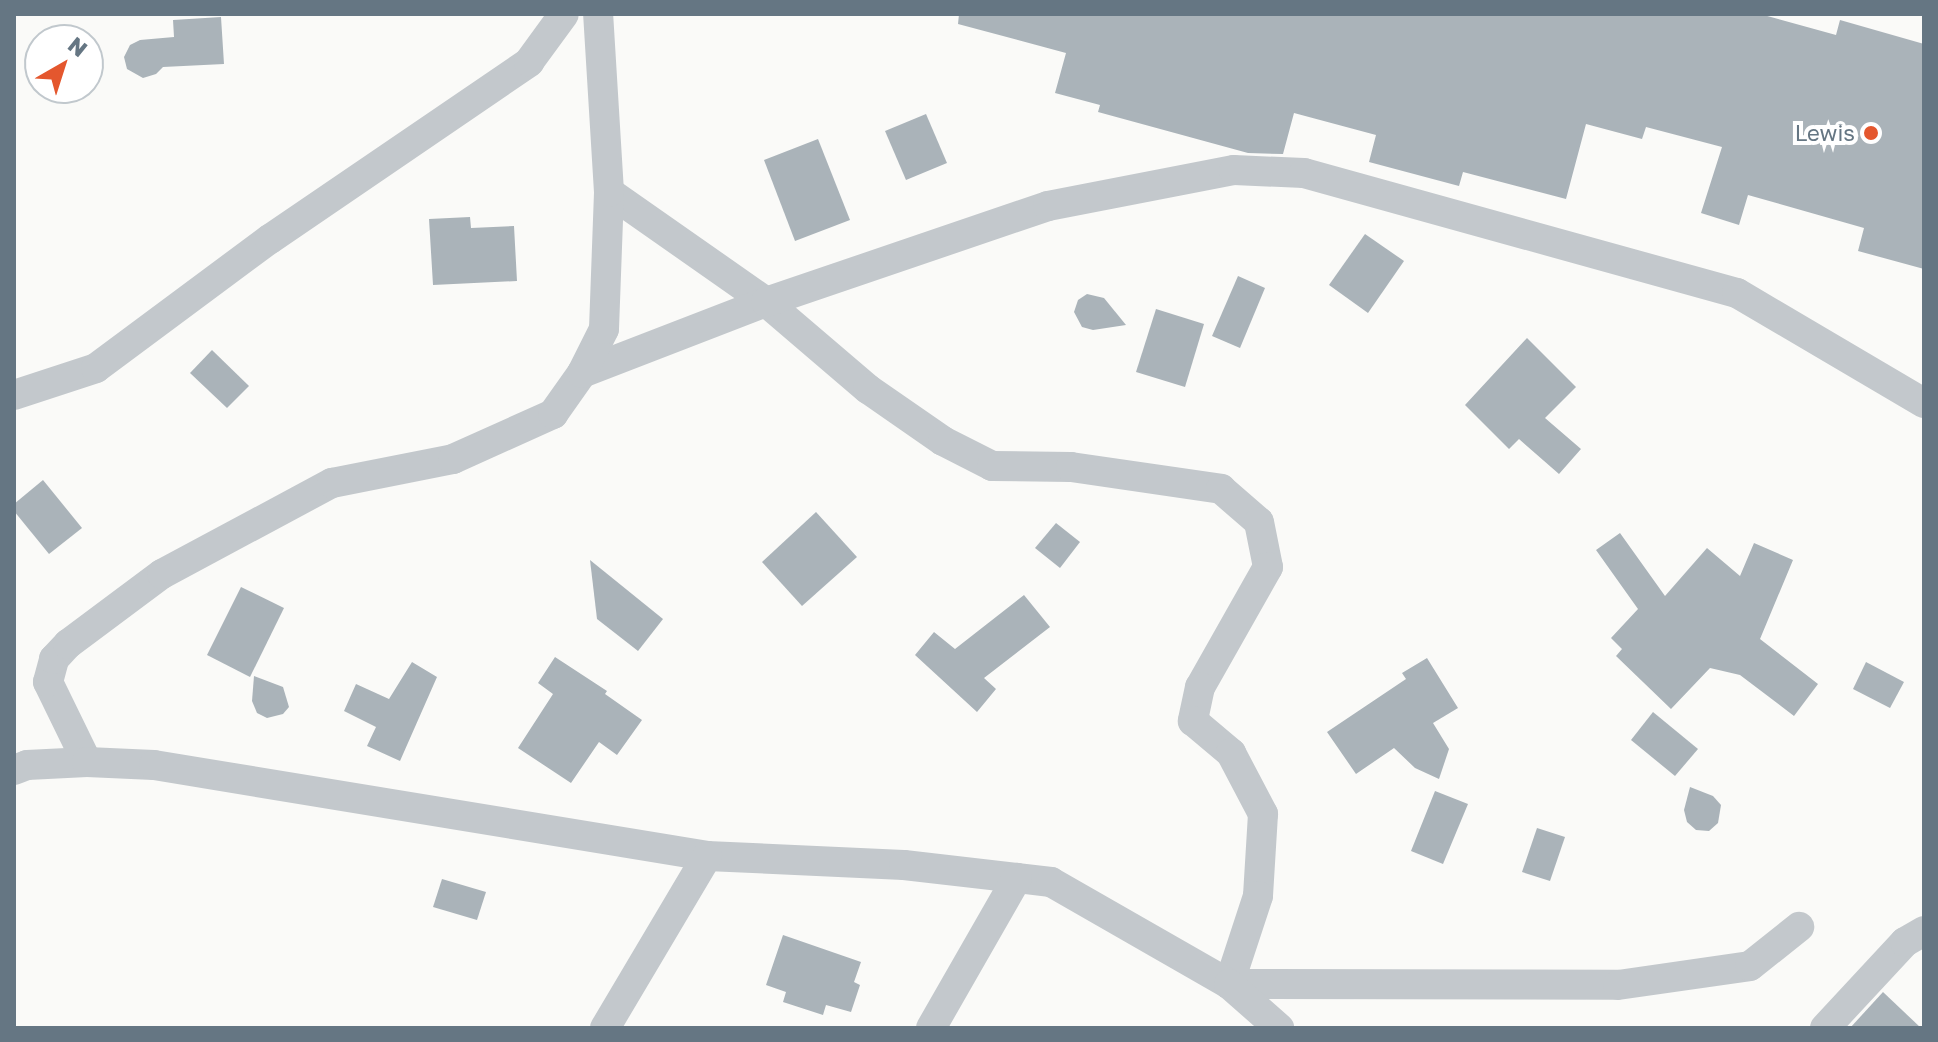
<!DOCTYPE html>
<style>
body{margin:0}
#map{position:relative;width:1938px;height:1042px;overflow:hidden;background:#fafaf8;font-family:"Golos Text",sans-serif}
div>[style]{position:absolute}
[style*='--x']{left:calc(var(--x)*1px);top:calc(var(--y)*1px);width:calc(var(--w)*1px);rotate:calc(var(--a)*1deg)}
.building>*{inset:0;background:#aab3b9}
.street>*{height:30px;margin:-15px;padding:0 15px;transform-origin:15px;border-radius:15px;background:#c3c8cc}
.dots>*{width:22px;height:22px;translate:-50% -50%;box-sizing:border-box;border:4px solid #fff;border-radius:50%}
span{translate:-50% -50%;white-space:nowrap;text-align:center;line-height:1.15;-webkit-text-stroke:8px #fff;paint-order:stroke}
.poi-label{font-size:22px;color:#657683}
.right{translate:-100% -50%;text-align:right}
.frame{position:absolute;inset:0;border:16px solid #657683;pointer-events:none}
.north{position:absolute;left:24px;top:24px;width:80px;height:80px;box-sizing:border-box;background:#fff;border:2px solid #c1c8cd;border-radius:50%;rotate:39deg;font-size:22px;font-weight:700;line-height:32px;text-align:center;color:#657683}
.north::after{content:'';display:block;margin:auto;width:28px;height:36px;background:#e4572e;clip-path:polygon(50% 0,100% 100%,50% 72%,0 100%)}
</style>
<div id="map">
<div class="building">
<div style="clip-path:polygon(959px 14px,1760px 14px,1836px 35px,1840px 20px,1924px 44px,1924px 269px,1858px 251px,1864px 228px,1748px 195px,1739px 225px,1701px 213px,1722px 147px,1646px 127px,1642px 139px,1586px 124px,1566px 199px,1463px 172px,1459px 186px,1369px 162px,1376px 135px,1294px 113px,1283px 154px,1248px 153px,1098px 112px,1100px 105px,1055px 93px,1066px 53px,958px 24px)"></div>
<div style="clip-path:polygon(221px 17px,224px 64px,163px 67px,156px 74px,143px 78px,127px 69px,124px 57px,130px 45px,140px 40px,174px 37px,173px 20px)"></div>
<div style="clip-path:polygon(926px 114px,947px 163px,906px 180px,885px 131px)"></div>
<div style="clip-path:polygon(818px 139px,850px 220px,795px 241px,764px 160px)"></div>
<div style="clip-path:polygon(470px 217px,471px 228px,514px 226px,517px 281px,433px 285px,429px 219px)"></div>
<div style="clip-path:polygon(1365px 234px,1404px 261px,1368px 313px,1329px 285px)"></div>
<div style="clip-path:polygon(1238px 276px,1265px 288px,1240px 348px,1212px 336px)"></div>
<div style="clip-path:polygon(1087px 294px,1104px 298px,1126px 325px,1093px 330px,1082px 327px,1074px 312px,1078px 300px)"></div>
<div style="clip-path:polygon(1156px 309px,1204px 324px,1185px 387px,1136px 372px)"></div>
<div style="clip-path:polygon(1527px 338px,1576px 387px,1545px 418px,1581px 449px,1559px 474px,1519px 439px,1509px 449px,1465px 405px)"></div>
<div style="clip-path:polygon(212px 350px,249px 386px,227px 408px,190px 373px)"></div>
<div style="clip-path:polygon(43px 480px,82px 528px,49px 554px,14px 511px,14px 504px)"></div>
<div style="clip-path:polygon(816px 512px,857px 557px,802px 606px,762px 562px)"></div>
<div style="clip-path:polygon(1056px 523px,1080px 542px,1060px 568px,1035px 548px)"></div>
<div style="clip-path:polygon(1620px 533px,1665px 596px,1707px 548px,1740px 576px,1754px 543px,1793px 560px,1760px 639px,1818px 684px,1794px 716px,1740px 675px,1710px 668px,1671px 709px,1616px 656px,1622px 649px,1611px 638px,1638px 609px,1596px 550px)"></div>
<div style="clip-path:polygon(590px 560px,663px 619px,638px 651px,597px 619px)"></div>
<div style="clip-path:polygon(241px 587px,284px 608px,250px 677px,207px 655px)"></div>
<div style="clip-path:polygon(1024px 595px,1050px 627px,984px 678px,996px 689px,977px 712px,915px 655px,934px 632px,955px 649px)"></div>
<div style="clip-path:polygon(555px 657px,607px 691px,605px 694px,642px 720px,617px 755px,599px 742px,571px 783px,518px 748px,553px 694px,538px 683px)"></div>
<div style="clip-path:polygon(1427px 658px,1458px 708px,1433px 723px,1449px 749px,1439px 779px,1415px 768px,1394px 748px,1356px 774px,1327px 732px,1406px 679px,1402px 673px)"></div>
<div style="clip-path:polygon(412px 662px,437px 677px,400px 761px,367px 746px,376px 727px,344px 711px,356px 684px,389px 699px)"></div>
<div style="clip-path:polygon(1866px 662px,1904px 682px,1890px 708px,1853px 689px)"></div>
<div style="clip-path:polygon(254px 676px,283px 687px,289px 707px,283px 714px,267px 718px,257px 713px,252px 701px)"></div>
<div style="clip-path:polygon(1653px 712px,1698px 749px,1675px 776px,1631px 740px)"></div>
<div style="clip-path:polygon(1690px 787px,1713px 796px,1721px 805px,1718px 823px,1709px 831px,1696px 830px,1687px 822px,1684px 810px)"></div>
<div style="clip-path:polygon(1435px 791px,1468px 804px,1443px 864px,1411px 851px)"></div>
<div style="clip-path:polygon(1537px 828px,1565px 837px,1550px 881px,1522px 872px)"></div>
<div style="clip-path:polygon(442px 879px,486px 892px,477px 920px,433px 907px)"></div>
<div style="clip-path:polygon(783px 935px,861px 962px,854px 982px,860px 985px,851px 1012px,826px 1005px,823px 1015px,783px 1002px,786px 992px,766px 985px)"></div>
<div style="clip-path:polygon(1883px 992px,1921px 1028px,1850px 1028px)"></div>
</div>
<div class="street">
<div style="--x:609;--y:192;--w:192;--a:35"></div>
<div style="--x:766;--y:302;--w:134;--a:40.5"></div>
<div style="--x:868;--y:389;--w:91;--a:34.7"></div>
<div style="--x:943;--y:441;--w:55;--a:27"></div>
<div style="--x:992;--y:466;--w:79;--a:0.7"></div>
<div style="--x:1071;--y:467;--w:152;--a:8.3"></div>
<div style="--x:1221;--y:489;--w:50;--a:41"></div>
<div style="--x:1259;--y:522;--w:46;--a:78.7"></div>
<div style="--x:1268;--y:567;--w:138;--a:119.5"></div>
<div style="--x:1200;--y:687;--w:35;--a:102"></div>
<div style="--x:1193;--y:721;--w:50;--a:40.1"></div>
<div style="--x:1231;--y:753;--w:69;--a:62.3"></div>
<div style="--x:1263;--y:814;--w:82;--a:93.5"></div>
<div style="--x:1258;--y:896;--w:93;--a:108.2"></div>
<div style="--x:1229;--y:984;--w:389;--a:0.1"></div>
<div style="--x:1618;--y:985;--w:133;--a:-8.2"></div>
<div style="--x:1750;--y:966;--w:63;--a:-38.5"></div>
<div style="--x:582;--y:373;--w:197;--a:-21.1"></div>
<div style="--x:766;--y:302;--w:298;--a:-18.8"></div>
<div style="--x:1048;--y:206;--w:189;--a:-11"></div>
<div style="--x:1234;--y:170;--w:70;--a:2.5"></div>
<div style="--x:1304;--y:173;--w:449;--a:15.5"></div>
<div style="--x:1737;--y:293;--w:217;--a:30.5"></div>
<div style="--x:14;--y:395;--w:86;--a:-18.2"></div>
<div style="--x:96;--y:368;--w:217;--a:-36.6"></div>
<div style="--x:270;--y:239;--w:314;--a:-34.3"></div>
<div style="--x:529;--y:62;--w:59;--a:-53.9"></div>
<div style="--x:87;--y:762;--w:89;--a:-116"></div>
<div style="--x:48;--y:682;--w:24;--a:-75"></div>
<div style="--x:54;--y:659;--w:21;--a:-47"></div>
<div style="--x:68;--y:644;--w:117;--a:-36.7"></div>
<div style="--x:162;--y:574;--w:193;--a:-28.2"></div>
<div style="--x:332;--y:483;--w:123;--a:-11.2"></div>
<div style="--x:453;--y:459;--w:110;--a:-24.2"></div>
<div style="--x:553;--y:414;--w:50;--a:-54.7"></div>
<div style="--x:582;--y:373;--w:49;--a:-63.4"></div>
<div style="--x:604;--y:329;--w:137;--a:-87.9"></div>
<div style="--x:609;--y:192;--w:178;--a:-93.5"></div>
<div style="--x:14;--y:770;--w:14;--a:-21"></div>
<div style="--x:27;--y:765;--w:60;--a:-2.9"></div>
<div style="--x:87;--y:762;--w:67;--a:2.6"></div>
<div style="--x:154;--y:765;--w:560;--a:9.34"></div>
<div style="--x:707;--y:856;--w:197;--a:2.6"></div>
<div style="--x:904;--y:865;--w:148;--a:6.6"></div>
<div style="--x:1051;--y:882;--w:205;--a:29.8"></div>
<div style="--x:1229;--y:984;--w:67;--a:41.3"></div>
<div style="--x:605;--y:1028;--w:200;--a:-59.3"></div>
<div style="--x:931;--y:1028;--w:173;--a:-60.2"></div>
<div style="--x:1825;--y:1028;--w:117;--a:-47.1"></div>
<div style="--x:1905;--y:942;--w:22;--a:-30"></div>
</div>
<div class="dots">
<div style="left:1871px;top:133px;background:#e4572e"></div>
</div>
<div class="poi-label">
<span class="right" style="left:1855px;top:133px">Lewis</span>
</div>
<div class="frame"></div>
<div class="north">N</div>
</div>
